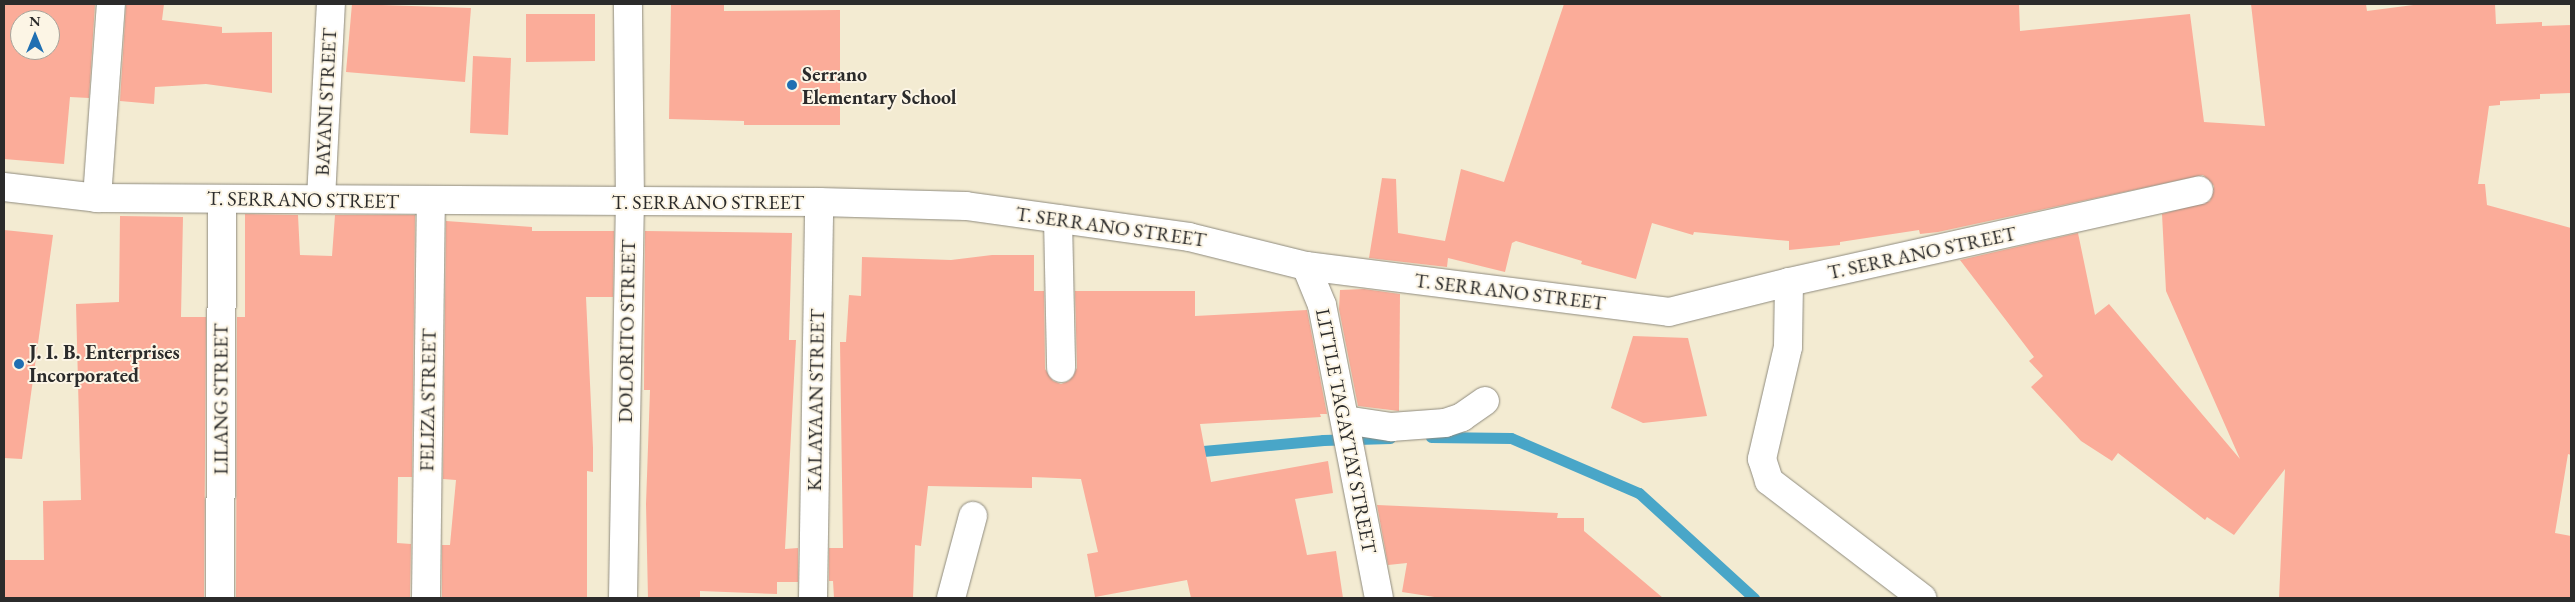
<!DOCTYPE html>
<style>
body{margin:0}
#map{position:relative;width:2575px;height:602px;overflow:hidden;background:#f3ebd2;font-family:"EB Garamond",serif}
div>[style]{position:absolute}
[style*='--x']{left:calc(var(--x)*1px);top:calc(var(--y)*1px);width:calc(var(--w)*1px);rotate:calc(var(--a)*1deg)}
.stream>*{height:11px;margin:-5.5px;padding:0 5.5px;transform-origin:5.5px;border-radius:5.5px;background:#49a6c8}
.building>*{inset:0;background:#fbac99}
.roads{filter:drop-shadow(0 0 1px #8f8b7e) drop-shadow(0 0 1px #8f8b7e)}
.minor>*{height:28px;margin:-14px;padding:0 14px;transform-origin:14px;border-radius:14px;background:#fff}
.dots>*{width:14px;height:14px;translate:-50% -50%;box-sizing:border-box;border:2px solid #fcf5e5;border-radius:50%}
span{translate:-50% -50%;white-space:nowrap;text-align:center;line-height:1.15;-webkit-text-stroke:4px #fcf5e5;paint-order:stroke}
.poi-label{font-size:20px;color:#2b2b2b;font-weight:700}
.left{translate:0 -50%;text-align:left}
.street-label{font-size:20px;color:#2b2b2b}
.frame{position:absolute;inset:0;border:5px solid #2b2b2b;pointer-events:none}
.north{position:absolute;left:10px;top:10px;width:50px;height:50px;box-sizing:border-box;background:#fcf5e5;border:1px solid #a8a49b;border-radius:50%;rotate:0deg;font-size:14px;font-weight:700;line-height:20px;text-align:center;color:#2b2b2b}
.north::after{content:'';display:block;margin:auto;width:18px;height:22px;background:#1f6fb2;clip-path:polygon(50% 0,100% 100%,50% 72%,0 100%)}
</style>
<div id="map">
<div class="stream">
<div style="--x:1431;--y:437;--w:80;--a:0.7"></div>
<div style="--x:1511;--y:438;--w:139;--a:23.3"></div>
<div style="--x:1639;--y:493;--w:156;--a:42.4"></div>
<div style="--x:1203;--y:451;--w:121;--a:-5.2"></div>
<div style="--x:1323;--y:440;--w:67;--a:-1.7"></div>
</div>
<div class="building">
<div style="clip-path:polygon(evenodd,4px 4px,95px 4px,89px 98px,70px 97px,64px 164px,4px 159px,4px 4px,20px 20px,50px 20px,50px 50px,20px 50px,20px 20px)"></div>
<div style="clip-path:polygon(126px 4px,164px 4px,162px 20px,222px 27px,222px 33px,272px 32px,272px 93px,206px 84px,155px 87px,154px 104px,120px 101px)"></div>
<div style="clip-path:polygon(352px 4px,471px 8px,465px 82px,346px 72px)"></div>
<div style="clip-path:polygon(671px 4px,724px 4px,724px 11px,840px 10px,840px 125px,744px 125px,744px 121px,669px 119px)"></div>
<div style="clip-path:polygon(1564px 4px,2019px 4px,2020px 31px,2190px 14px,2204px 122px,2265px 126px,2251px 4px,2366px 4px,2367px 11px,2421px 4px,2495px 4px,2496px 24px,2542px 22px,2542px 26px,2571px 25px,2571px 93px,2540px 94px,2540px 99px,2500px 101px,2500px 105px,2489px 106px,2478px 184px,2485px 184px,2487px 205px,2571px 228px,2571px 455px,2568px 454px,2555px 533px,2571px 536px,2571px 598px,2279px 598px,2285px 469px,2234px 535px,2207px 517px,2205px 520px,2118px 453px,2112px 461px,2081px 441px,2031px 387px,2043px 376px,2029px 361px,2034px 357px,1960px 260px,2078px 233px,2095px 315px,2109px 304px,2240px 459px,2166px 291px,2162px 214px,2210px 201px,2214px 186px,2203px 175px,1938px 232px,1920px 234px,1919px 230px,1840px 242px,1840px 245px,1789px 250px,1789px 241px,1694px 232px,1693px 235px,1652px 223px,1636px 279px,1581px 264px,1582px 261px,1516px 241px,1512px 243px,1505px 272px,1448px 258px,1447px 267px,1369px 258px,1382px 178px,1396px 179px,1398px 233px,1445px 241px,1461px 169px,1504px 182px)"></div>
<div style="clip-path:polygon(526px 14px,595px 14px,595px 61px,526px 62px)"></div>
<div style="clip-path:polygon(473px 56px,511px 58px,508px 135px,470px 133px)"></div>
<div style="clip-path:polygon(245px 214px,298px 215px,300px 255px,332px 256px,335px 215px,415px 215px,412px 477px,398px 477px,397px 543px,411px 544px,410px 598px,236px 598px,237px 317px,245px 317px)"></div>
<div style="clip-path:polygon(120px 216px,183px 217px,181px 317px,206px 317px,204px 598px,4px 598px,4px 560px,44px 560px,43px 501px,81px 500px,76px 304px,119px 302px)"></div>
<div style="clip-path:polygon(446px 221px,532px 227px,532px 231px,614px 231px,613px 297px,586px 297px,593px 448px,593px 472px,587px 471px,587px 598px,442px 598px,442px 545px,450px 545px,456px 480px,443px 479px)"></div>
<div style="clip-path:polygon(4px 230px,53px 235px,22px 459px,4px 458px)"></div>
<div style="clip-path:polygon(645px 231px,792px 233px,789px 340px,796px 340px,785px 549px,798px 548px,798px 582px,777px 582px,777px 594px,700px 591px,700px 598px,648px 598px,646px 504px,650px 390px,644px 390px)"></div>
<div style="clip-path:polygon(992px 255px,1034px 255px,1034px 291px,1044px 291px,1045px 369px,1053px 381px,1061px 384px,1069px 381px,1077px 368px,1075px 291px,1195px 291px,1195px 316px,1307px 310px,1327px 414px,1320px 414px,1321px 417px,1200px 424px,1211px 482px,1328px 461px,1333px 493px,1295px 499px,1307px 555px,1336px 551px,1343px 598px,1191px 598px,1187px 580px,1095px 597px,1087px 554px,1098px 552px,1081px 479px,1032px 477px,1032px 488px,928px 486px,921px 546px,915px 545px,913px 598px,834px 598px,833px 581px,829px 581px,829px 548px,843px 548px,840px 342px,846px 342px,849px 295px,861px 296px,862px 257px,951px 260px)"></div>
<div style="clip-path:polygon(1364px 289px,1400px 294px,1399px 411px,1358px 406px,1339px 309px,1340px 290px)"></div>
<div style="clip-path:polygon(1633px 336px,1688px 338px,1707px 416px,1643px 423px,1611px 408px)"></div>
<div style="clip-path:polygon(1377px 505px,1558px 513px,1557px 518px,1584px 518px,1584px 531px,1663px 598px,1441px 598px,1402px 592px,1407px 563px,1388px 565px)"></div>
</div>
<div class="roads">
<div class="minor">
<div style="--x:4;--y:187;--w:94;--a:6.7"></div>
<div style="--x:97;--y:198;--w:722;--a:0.32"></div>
<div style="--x:819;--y:202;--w:147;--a:1.6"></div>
<div style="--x:966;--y:206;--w:225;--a:7.9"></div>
<div style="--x:1189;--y:237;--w:121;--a:13.9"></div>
<div style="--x:1306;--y:266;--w:366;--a:7.2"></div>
<div style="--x:1669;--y:312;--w:124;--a:-14"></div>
<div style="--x:1789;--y:282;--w:420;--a:-12.6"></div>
<div style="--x:97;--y:198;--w:195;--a:-85.9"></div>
<div style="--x:321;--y:199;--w:195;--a:-87.1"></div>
<div style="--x:1058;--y:219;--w:149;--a:88.8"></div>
<div style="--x:1306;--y:266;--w:42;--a:67.7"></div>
<div style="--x:1322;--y:305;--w:298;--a:79"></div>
<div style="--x:1789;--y:282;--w:65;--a:90.9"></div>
<div style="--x:1788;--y:347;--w:115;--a:103.1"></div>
<div style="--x:1762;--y:459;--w:23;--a:72"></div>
<div style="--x:1769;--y:481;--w:193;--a:37.4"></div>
<div style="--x:1345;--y:420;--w:47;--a:8.7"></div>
<div style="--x:1391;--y:427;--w:54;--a:-4.2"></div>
<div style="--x:1445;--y:423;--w:18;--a:-19"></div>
<div style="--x:1462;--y:417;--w:28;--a:-35"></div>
<div style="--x:220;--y:598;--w:399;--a:-89.7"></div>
<div style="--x:426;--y:598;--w:396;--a:-89.3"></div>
<div style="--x:623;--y:598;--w:396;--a:-89"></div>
<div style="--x:630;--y:202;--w:198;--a:-90.6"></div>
<div style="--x:813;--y:598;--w:396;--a:-89.1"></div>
<div style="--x:951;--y:598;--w:85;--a:-75"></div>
</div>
</div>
<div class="dots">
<div style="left:792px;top:85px;background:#1f6fb2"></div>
<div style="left:19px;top:364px;background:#1f6fb2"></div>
</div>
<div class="poi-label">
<span class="left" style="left:802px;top:86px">Serrano<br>Elementary School</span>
<span class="left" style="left:29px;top:364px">J. I. B. Enterprises<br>Incorporated</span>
</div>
<div class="street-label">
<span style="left:326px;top:102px;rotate:-87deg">BAYANI STREET</span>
<span style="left:303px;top:200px;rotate:1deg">T. SERRANO STREET</span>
<span style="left:708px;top:202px">T. SERRANO STREET</span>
<span style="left:1111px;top:227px;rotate:8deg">T. SERRANO STREET</span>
<span style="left:1922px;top:253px;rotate:-12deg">T. SERRANO STREET</span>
<span style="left:1510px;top:292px;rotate:7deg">T. SERRANO STREET</span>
<span style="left:627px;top:331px;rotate:-89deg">DOLORITO STREET</span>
<span style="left:221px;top:399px;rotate:-90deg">LILANG STREET</span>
<span style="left:428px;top:400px;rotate:-89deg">FELIZA STREET</span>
<span style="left:816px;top:400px;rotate:-89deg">KALAYAAN STREET</span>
<span style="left:1346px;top:431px;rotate:79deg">LITTLE TAGAYTAY STREET</span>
</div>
<div class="frame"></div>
<div class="north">N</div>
</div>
